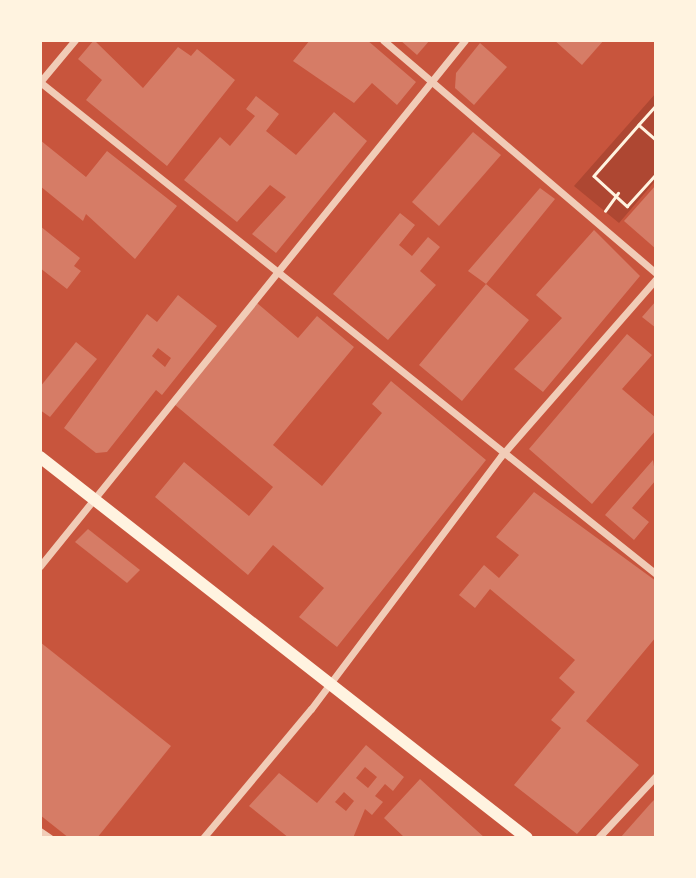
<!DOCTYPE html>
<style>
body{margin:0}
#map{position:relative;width:696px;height:878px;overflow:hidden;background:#c8553d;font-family:"Roboto Condensed",sans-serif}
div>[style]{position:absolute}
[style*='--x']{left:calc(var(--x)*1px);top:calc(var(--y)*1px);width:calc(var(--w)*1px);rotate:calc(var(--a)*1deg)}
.green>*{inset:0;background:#ae4732}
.building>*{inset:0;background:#d67c66}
.path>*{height:2.5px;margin:-1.25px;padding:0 1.25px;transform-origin:1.25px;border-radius:1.25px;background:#fff3e0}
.minor>*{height:7px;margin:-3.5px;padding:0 3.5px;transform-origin:3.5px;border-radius:3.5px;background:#f1ccb7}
.secondary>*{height:12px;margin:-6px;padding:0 6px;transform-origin:6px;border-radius:6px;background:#fff3e0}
span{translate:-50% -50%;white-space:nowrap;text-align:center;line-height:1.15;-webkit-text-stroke:7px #fff3e0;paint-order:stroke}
.frame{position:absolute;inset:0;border:42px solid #fff3e0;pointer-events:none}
</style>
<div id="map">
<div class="green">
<div style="clip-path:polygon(656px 93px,656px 180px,619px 223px,574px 186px)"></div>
</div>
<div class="building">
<div style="clip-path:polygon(94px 40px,143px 88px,178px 47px,191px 56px,197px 49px,235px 80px,167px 166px,86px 100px,102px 80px,78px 59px)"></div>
<div style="clip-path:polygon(310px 40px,367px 40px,416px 82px,397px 105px,372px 83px,354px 103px,293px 61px)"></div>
<div style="clip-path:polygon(400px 40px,430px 40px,417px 55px)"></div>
<div style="clip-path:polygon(554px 40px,604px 40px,582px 65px)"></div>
<div style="clip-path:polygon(480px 43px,507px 67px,474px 105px,455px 88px,456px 73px)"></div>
<div style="clip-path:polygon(256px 96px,279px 114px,266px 131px,296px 155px,334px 112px,367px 141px,276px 253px,252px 234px,286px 197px,270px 185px,237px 222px,184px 180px,220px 137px,230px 146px,255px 116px,246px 109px)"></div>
<div style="clip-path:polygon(473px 132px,501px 155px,439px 226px,412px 202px)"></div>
<div style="clip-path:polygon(40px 140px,86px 177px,107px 151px,177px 206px,135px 259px,86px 214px,83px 221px,40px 186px)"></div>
<div style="clip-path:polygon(656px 185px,656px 249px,624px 221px)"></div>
<div style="clip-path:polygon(540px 188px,555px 199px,486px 284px,529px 320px,462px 401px,419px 365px,486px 284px,468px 271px)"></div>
<div style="clip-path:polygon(400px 213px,415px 225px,399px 245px,412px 256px,428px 237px,440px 247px,420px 271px,436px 285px,388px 340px,333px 294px)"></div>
<div style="clip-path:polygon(40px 226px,80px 258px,74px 266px,81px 271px,67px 289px,40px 268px)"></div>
<div style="clip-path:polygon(594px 230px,640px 276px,543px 392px,514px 369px,562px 318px,536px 295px)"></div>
<div style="clip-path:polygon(evenodd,178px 295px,217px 326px,162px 395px,156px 390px,107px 452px,96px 453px,64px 428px,147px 314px,157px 322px,178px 295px,158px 348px,171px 358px,165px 367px,152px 356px,158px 348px)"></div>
<div style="clip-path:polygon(656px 301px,656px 328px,642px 317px)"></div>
<div style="clip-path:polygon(257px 303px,298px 338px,317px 316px,354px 347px,273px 445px,322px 486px,382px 413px,372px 404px,391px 381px,486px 460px,337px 647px,299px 617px,324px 588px,273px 545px,248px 575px,155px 497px,184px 462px,249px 516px,273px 487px,174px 404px)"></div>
<div style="clip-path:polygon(627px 334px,652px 355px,622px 389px,656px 418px,656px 430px,592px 504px,529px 449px)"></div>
<div style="clip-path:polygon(76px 342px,97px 359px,50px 417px,40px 410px,40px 387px)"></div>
<div style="clip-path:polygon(653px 460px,656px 480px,632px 508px,649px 522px,634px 540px,605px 515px)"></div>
<div style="clip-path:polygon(534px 492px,656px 581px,656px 637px,586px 721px,639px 765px,577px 834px,514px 785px,561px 728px,551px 720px,575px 692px,559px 678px,575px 660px,490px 589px,475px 608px,459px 595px,484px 565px,499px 578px,519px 555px,496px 537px)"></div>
<div style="clip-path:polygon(88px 529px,140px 570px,127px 583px,75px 542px)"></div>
<div style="clip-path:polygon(40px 642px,171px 746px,97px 838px,69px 838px,40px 815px)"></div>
<div style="clip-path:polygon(evenodd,366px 745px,404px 777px,393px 791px,385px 784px,375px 796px,383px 802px,372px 815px,365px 809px,353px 838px,289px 838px,249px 806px,279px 773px,317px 803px,366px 745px,365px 767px,377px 777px,368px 788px,356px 778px,365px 767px,366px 745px,344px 792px,354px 801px,346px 811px,335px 802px,344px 792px)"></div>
<div style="clip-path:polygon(420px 779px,444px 801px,485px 838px,405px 838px,384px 818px)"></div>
<div style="clip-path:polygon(656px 798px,656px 838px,620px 838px,651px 803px)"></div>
</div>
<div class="path">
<div style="--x:656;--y:106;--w:25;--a:132"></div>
<div style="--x:639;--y:125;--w:23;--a:41"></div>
<div style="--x:639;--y:125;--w:68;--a:131.4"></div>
<div style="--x:594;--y:176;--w:45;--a:42.3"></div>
<div style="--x:627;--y:206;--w:43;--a:-47.8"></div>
<div style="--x:605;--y:211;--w:22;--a:-54"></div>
</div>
<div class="minor">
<div style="--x:383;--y:40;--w:359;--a:40.5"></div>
<div style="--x:40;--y:82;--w:788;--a:38.61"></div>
<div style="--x:40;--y:82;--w:55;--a:-50.2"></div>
<div style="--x:40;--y:566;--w:676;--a:-51.06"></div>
<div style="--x:40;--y:831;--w:12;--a:35"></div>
<div style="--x:203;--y:838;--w:168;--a:-50.1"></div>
<div style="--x:311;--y:709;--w:316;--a:-53.1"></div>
<div style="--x:501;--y:456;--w:235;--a:-48.8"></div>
<div style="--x:598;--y:838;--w:85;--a:-46.9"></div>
</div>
<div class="secondary">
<div style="--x:40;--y:457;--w:618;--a:38.04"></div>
</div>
<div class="frame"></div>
</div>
